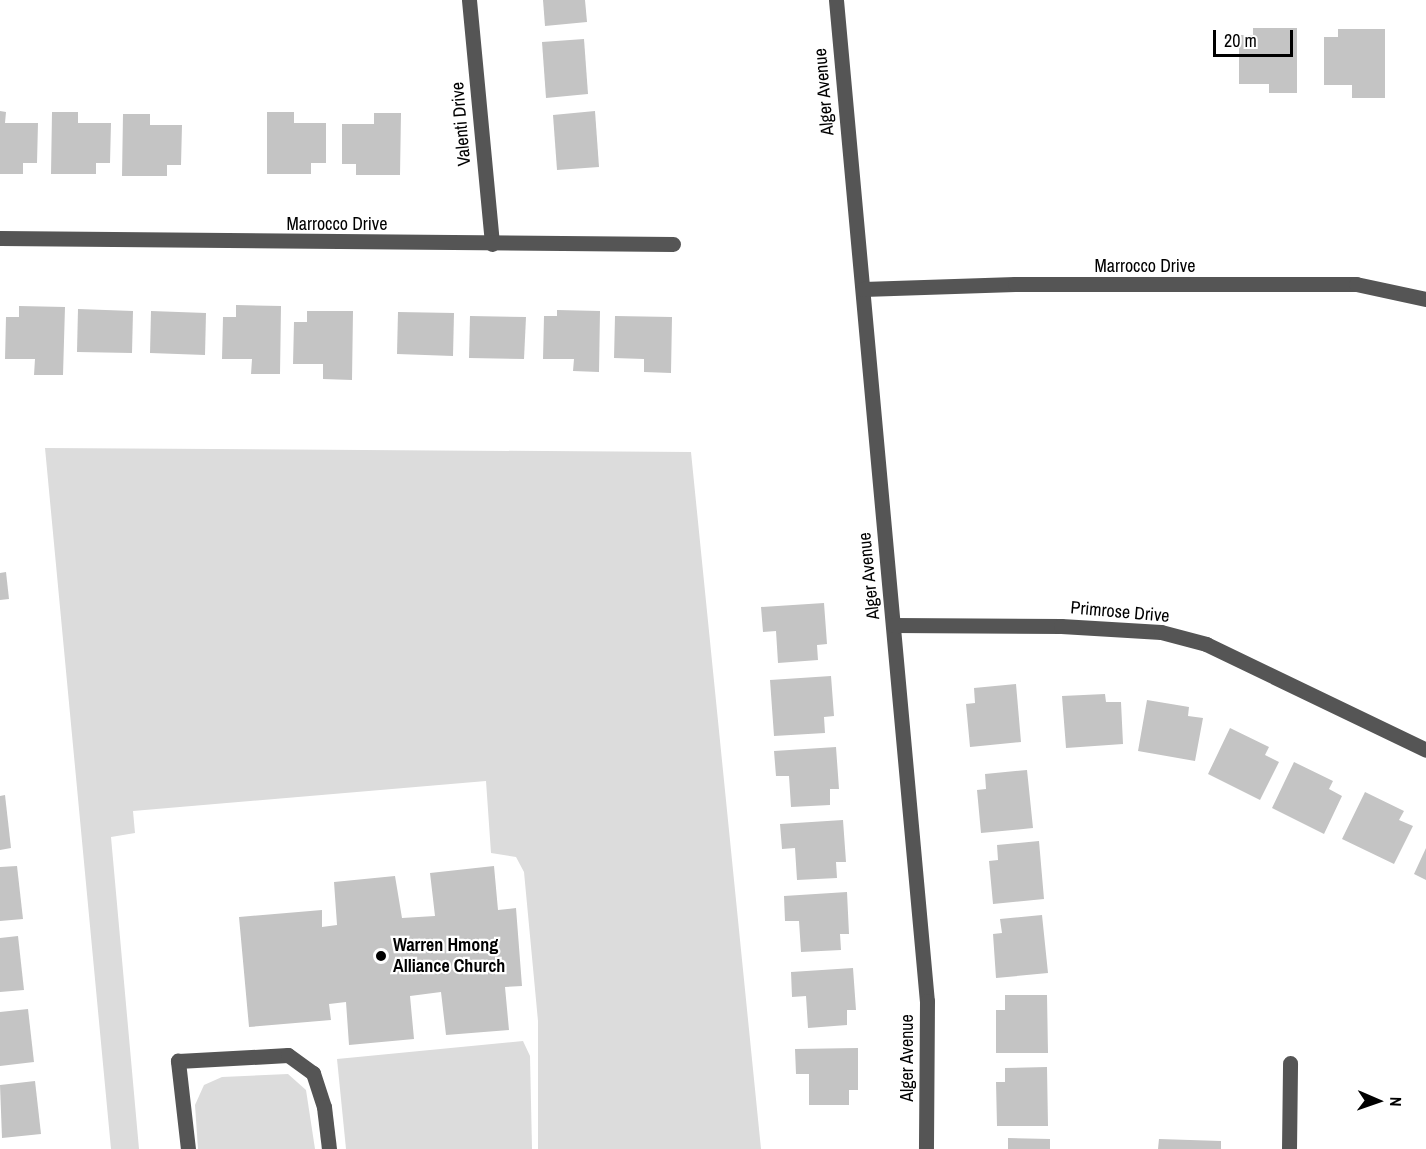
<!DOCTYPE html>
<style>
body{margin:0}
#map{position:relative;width:1426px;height:1149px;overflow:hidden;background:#fff;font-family:"Archivo Narrow",sans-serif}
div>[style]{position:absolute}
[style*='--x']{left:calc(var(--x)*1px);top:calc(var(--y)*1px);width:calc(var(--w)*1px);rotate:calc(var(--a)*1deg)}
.green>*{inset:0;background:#dcdcdc}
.building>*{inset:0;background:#c4c4c4}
.minor>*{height:15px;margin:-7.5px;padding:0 7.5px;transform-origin:7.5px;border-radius:7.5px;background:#555}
.dots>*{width:16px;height:16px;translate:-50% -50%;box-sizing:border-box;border:3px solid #fff;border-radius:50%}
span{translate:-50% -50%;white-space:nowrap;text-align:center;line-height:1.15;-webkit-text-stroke:4.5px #fff;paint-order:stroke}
.street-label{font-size:18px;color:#000}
.poi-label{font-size:18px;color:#000;font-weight:700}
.left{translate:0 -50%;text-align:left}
.north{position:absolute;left:1348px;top:1071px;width:60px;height:60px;-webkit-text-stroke:4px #fff;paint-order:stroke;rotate:92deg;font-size:16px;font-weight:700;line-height:24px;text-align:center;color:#000}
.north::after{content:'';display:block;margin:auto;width:21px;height:27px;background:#000;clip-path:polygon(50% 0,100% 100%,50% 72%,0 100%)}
.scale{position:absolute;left:1213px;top:30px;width:80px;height:27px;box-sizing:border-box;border:3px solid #000;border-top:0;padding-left:8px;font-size:18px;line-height:21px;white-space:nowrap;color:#000;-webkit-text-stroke:4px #fff;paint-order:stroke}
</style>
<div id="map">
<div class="green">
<div style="clip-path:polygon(45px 448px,691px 452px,761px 1149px,538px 1149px,538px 1021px,524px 872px,516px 857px,491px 853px,486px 781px,133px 811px,135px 833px,111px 837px,139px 1149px,111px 1149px)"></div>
<div style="clip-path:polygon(523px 1041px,530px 1056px,532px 1149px,346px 1149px,337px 1059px)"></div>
<div style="clip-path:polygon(288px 1074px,306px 1090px,315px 1149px,198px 1149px,195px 1105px,204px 1085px,222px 1077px)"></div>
</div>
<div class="building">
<div style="clip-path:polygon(543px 0,585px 0,587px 22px,545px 26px)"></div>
<div style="clip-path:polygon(1253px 28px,1297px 28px,1297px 93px,1269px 93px,1269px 84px,1239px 84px,1239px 35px,1253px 35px)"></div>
<div style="clip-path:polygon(1338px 29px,1385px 29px,1385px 98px,1352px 98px,1352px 85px,1324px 85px,1324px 37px,1338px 37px)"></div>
<div style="clip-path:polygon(584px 39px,588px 94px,546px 98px,542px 42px)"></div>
<div style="clip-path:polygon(0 111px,6px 112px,5px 123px,38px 123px,37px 163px,23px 163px,23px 174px,0 174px)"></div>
<div style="clip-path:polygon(595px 111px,599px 167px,557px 170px,553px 115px)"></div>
<div style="clip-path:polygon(52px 112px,78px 112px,78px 123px,111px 123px,110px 163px,96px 163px,96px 174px,51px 174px)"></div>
<div style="clip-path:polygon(267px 112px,294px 112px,294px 123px,326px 123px,326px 163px,311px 163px,311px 174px,267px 174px)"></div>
<div style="clip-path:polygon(374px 113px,401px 113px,400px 175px,356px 175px,356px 164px,342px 164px,342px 124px,374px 124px)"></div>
<div style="clip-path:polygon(123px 114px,150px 114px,150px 125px,182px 125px,181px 165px,167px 165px,167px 176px,122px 176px)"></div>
<div style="clip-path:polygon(236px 305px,281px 306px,280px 374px,251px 374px,252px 359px,222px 359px,223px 317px,236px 317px)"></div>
<div style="clip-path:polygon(19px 306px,65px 307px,63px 375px,34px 375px,35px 359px,5px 359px,6px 317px,19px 317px)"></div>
<div style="clip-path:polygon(78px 309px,133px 311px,132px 353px,77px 352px)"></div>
<div style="clip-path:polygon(557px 310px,600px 311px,599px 372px,573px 371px,574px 359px,543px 359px,544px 316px,557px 316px)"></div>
<div style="clip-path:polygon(151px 311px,206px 313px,205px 355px,150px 353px)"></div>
<div style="clip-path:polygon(307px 311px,353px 311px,352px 380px,323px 379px,323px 364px,293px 364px,294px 322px,307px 322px)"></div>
<div style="clip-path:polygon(398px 312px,454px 313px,453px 356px,397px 354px)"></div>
<div style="clip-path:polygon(470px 316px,526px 317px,524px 359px,469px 358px)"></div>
<div style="clip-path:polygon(615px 316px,672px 317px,671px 373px,644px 372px,644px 359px,614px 358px)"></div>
<div style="clip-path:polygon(6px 572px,9px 599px,0 600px,0 573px)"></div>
<div style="clip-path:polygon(824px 603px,827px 644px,817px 645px,818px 660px,778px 663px,776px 631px,763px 632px,761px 607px)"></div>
<div style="clip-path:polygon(831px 676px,834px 716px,824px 717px,825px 733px,774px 736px,770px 680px)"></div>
<div style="clip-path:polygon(1016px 684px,1021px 742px,970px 747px,966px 704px,975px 703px,974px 688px)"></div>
<div style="clip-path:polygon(1105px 694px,1106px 702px,1121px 702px,1123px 744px,1066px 748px,1062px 696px)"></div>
<div style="clip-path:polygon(1147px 700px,1189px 707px,1188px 716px,1203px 718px,1195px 761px,1138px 751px)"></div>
<div style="clip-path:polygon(1230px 728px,1269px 747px,1265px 755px,1279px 762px,1260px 800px,1208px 774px)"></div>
<div style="clip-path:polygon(836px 747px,839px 789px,830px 789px,830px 805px,791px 807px,789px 776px,776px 776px,774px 751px)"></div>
<div style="clip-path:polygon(1294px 762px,1333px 781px,1329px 789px,1342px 796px,1324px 834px,1272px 808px)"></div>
<div style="clip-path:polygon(1027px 770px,1033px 828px,981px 833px,977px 790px,986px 789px,985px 774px)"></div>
<div style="clip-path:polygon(1365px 792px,1404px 811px,1399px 820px,1413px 826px,1394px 864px,1342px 839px)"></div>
<div style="clip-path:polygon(5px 795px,11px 848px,0 850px,0 796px)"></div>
<div style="clip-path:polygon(843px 820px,846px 862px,836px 862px,837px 878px,797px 880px,795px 848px,782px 849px,780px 824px)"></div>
<div style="clip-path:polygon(1039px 841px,1044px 899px,993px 904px,989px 861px,998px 860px,997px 845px)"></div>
<div style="clip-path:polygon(1426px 848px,1426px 880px,1414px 874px)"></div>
<div style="clip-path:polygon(17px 866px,23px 919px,0 921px,0 867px)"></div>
<div style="clip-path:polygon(494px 866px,498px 910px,516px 908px,522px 986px,505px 987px,509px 1030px,446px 1035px,441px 992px,410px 996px,414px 1039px,349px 1045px,346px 1002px,329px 1004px,331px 1020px,249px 1027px,239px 917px,322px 910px,322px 927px,337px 925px,334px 882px,395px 876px,402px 918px,435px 916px,430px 873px)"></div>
<div style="clip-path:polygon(847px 892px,849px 934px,840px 934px,841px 950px,801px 952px,799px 921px,785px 921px,784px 896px)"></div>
<div style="clip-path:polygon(1042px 915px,1048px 973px,996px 978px,993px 934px,1002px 933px,1000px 919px)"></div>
<div style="clip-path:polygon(18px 936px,24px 990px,0 992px,0 938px)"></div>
<div style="clip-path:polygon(853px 968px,856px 1010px,847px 1010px,847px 1025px,808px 1028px,806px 996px,792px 997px,791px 972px)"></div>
<div style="clip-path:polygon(1005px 995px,1047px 995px,1048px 1053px,996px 1053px,996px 1010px,1005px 1010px)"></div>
<div style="clip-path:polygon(28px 1009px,34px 1062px,0 1066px,0 1012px)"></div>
<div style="clip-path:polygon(858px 1048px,858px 1090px,849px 1090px,849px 1105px,809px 1105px,809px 1074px,796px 1074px,795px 1049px)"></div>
<div style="clip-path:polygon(1047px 1067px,1048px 1126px,997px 1126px,996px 1082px,1005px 1082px,1005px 1068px)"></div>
<div style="clip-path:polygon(35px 1081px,41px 1134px,2px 1138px,0 1085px)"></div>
<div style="clip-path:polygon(1008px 1138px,1050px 1139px,1050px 1149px,1008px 1149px)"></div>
<div style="clip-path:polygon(1159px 1139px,1221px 1141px,1221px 1149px,1158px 1149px)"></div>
</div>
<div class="minor">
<div style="--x:469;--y:0;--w:245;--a:84.6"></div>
<div style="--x:836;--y:0;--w:1005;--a:84.81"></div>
<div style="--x:927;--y:1001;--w:148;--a:90.4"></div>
<div style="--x:0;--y:238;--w:673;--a:0.51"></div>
<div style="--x:863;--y:289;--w:152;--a:-1.9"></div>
<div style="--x:1015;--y:284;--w:341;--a:0"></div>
<div style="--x:1356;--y:284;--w:72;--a:12.1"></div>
<div style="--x:893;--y:625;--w:168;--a:0.3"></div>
<div style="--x:1061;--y:626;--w:100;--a:3.4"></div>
<div style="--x:1161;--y:632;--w:47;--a:14.9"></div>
<div style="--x:1206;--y:644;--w:244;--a:25.7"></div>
<div style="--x:188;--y:1149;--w:89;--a:-96.5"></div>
<div style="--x:178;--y:1061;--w:110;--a:-3.1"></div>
<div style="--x:288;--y:1055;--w:31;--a:36"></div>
<div style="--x:313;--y:1073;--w:36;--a:72"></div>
<div style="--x:324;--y:1107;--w:42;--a:83.2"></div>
<div style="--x:1289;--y:1149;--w:86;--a:-89.3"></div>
</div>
<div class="dots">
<div style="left:381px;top:956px;background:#000"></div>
</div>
<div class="street-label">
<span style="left:824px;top:92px;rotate:-95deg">Alger Avenue</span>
<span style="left:461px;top:124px;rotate:-95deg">Valenti Drive</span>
<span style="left:337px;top:224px">Marrocco Drive</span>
<span style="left:1145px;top:266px">Marrocco Drive</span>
<span style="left:869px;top:576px;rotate:-96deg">Alger Avenue</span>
<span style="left:1120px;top:612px;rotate:5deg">Primrose Drive</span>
<span style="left:907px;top:1058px;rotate:-90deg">Alger Avenue</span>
</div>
<div class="poi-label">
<span class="left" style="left:393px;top:956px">Warren Hmong<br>Alliance Church</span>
</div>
<div class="north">N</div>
<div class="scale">20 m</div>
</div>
